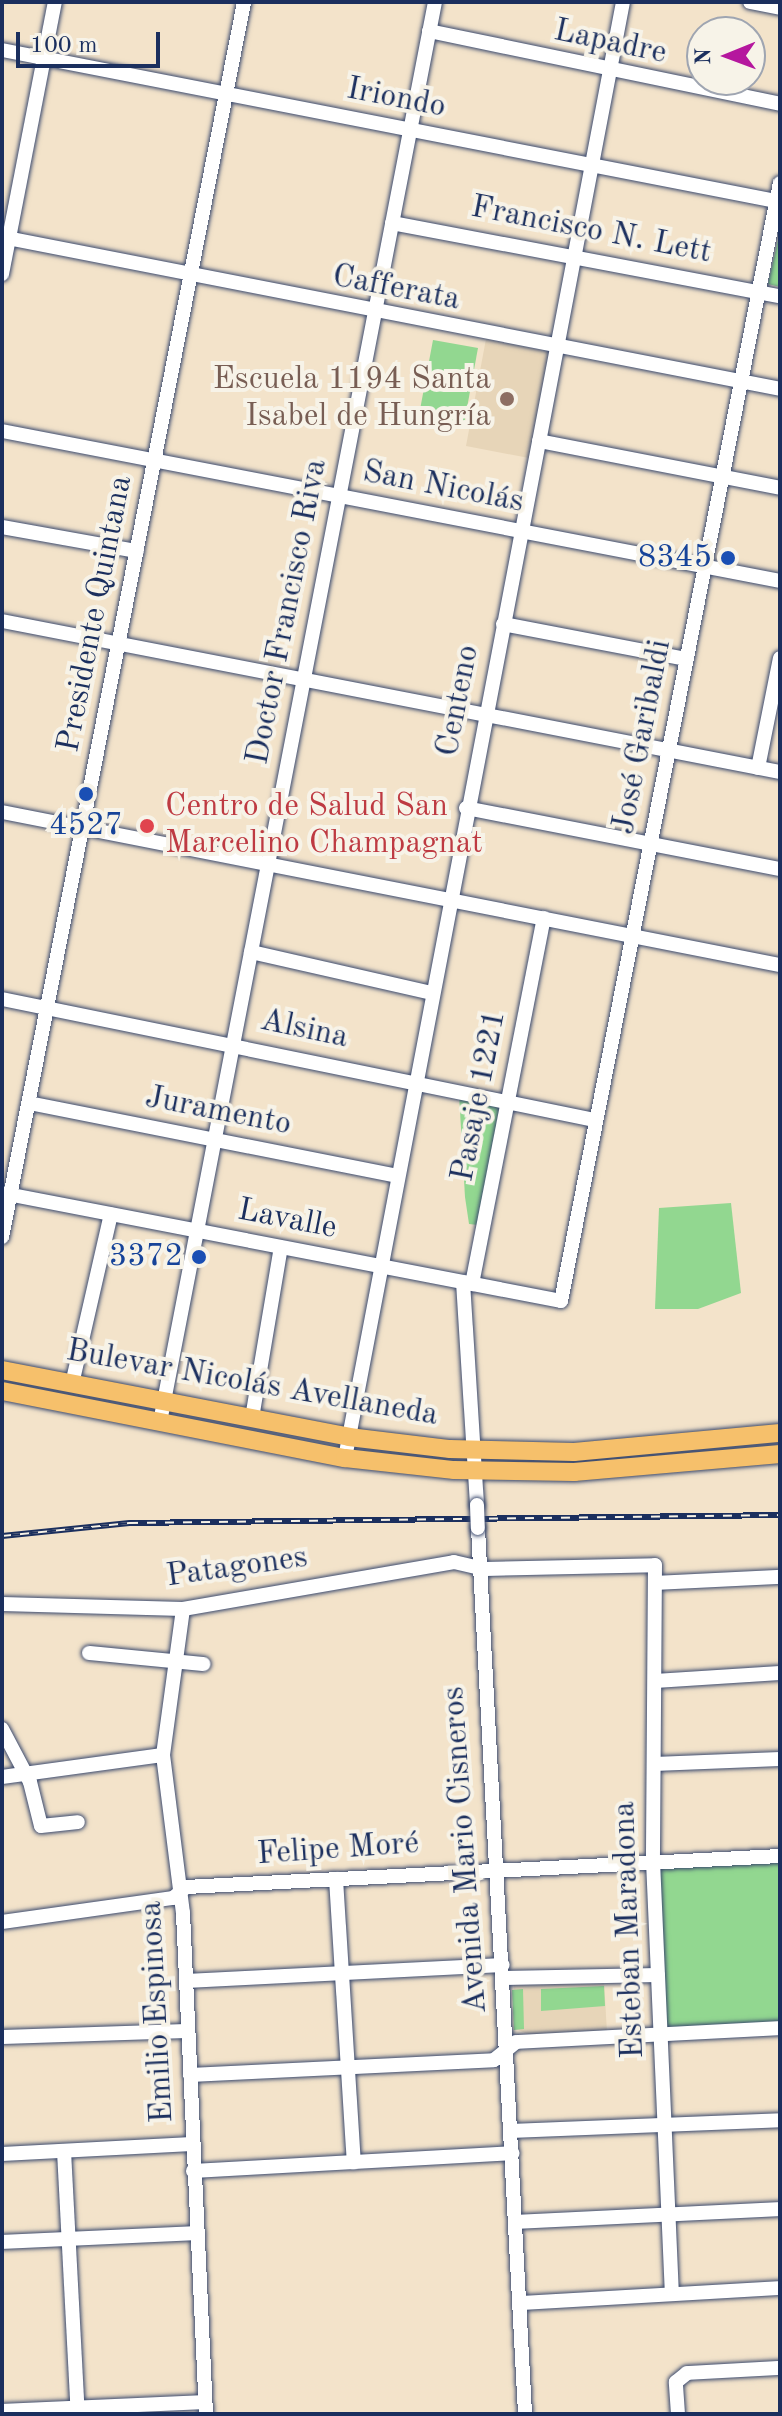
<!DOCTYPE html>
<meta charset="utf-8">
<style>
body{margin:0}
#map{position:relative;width:782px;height:2416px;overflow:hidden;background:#f3e3ca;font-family:"Old Standard TT",serif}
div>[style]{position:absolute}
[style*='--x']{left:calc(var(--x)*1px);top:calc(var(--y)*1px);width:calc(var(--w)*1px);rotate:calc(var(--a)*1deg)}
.built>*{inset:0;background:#e7d5b8}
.green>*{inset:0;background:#92d790}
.roads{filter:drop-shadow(0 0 2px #3b4a6e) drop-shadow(0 0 2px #3b4a6e)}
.minor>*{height:14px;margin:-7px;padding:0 7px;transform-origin:7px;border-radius:7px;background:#fff}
.major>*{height:18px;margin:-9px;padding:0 9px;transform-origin:9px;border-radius:9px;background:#f6c06b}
.rail>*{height:6px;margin-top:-3px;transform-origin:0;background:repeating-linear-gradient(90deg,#f7f3e8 0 9px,#1b2f5e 0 18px);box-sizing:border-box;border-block:2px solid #1b2f5e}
.bridges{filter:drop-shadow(0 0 2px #3b4a6e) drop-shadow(0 0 2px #3b4a6e)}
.minor-bridge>*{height:14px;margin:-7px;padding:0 7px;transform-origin:7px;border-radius:7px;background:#fff}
.dots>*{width:22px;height:22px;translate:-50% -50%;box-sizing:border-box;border:4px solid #f7f3e8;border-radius:50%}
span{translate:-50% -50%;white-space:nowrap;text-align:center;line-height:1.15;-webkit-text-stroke:8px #f7f3e8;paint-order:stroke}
.street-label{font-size:32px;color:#1b2f5e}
.education-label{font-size:32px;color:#785e54}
.right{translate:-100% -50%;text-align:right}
.transit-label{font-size:32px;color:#164399}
.health-label{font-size:32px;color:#be3a42}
.left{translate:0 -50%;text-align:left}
.frame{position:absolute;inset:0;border:4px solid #1b2f5e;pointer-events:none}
.north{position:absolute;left:686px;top:16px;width:80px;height:80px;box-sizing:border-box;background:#f7f3e8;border:2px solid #9fa5b1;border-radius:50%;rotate:269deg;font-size:22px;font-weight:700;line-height:32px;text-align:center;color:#1b2f5e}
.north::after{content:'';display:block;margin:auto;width:28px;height:36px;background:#b5179e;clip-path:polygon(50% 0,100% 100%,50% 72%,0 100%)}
.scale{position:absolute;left:16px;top:32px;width:144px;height:36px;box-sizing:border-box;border:4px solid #1b2f5e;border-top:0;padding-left:10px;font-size:24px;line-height:28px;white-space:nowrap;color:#1b2f5e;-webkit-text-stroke:6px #f7f3e8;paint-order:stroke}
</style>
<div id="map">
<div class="built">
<div style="clip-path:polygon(486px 339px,549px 352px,529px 458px,466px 446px)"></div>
<div style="clip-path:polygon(604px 1981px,607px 2033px,536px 2037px,513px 2028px,514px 1982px)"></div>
</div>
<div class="green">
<div style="clip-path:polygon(780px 231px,780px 287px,768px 284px)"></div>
<div style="clip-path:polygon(433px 340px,478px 348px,464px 424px,419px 415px)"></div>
<div style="clip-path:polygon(459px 1094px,494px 1101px,499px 1109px,478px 1225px,469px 1224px,465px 1197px)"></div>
<div style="clip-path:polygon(731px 1203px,741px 1293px,698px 1309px,655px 1309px,659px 1208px)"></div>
<div style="clip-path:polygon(780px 1856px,780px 2028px,661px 2034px,653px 1861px)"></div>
<div style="clip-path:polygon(604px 1986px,605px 2006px,541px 2011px,541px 1989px)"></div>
<div style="clip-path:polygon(523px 1989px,524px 2029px,514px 2030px,512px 1990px)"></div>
</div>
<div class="roads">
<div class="minor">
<div style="--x:750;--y:2;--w:31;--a:11"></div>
<div style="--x:429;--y:31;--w:359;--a:11.7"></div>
<div style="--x:2;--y:50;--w:793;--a:11.05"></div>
<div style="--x:392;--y:223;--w:395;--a:10.7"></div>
<div style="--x:2;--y:237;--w:793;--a:11.05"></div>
<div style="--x:2;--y:274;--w:277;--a:-79"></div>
<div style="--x:2;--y:431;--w:792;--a:10.91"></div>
<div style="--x:539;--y:441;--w:246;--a:11"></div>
<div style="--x:2;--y:527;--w:137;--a:10.1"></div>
<div style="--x:2;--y:621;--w:793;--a:10.98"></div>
<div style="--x:503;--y:624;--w:187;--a:10.8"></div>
<div style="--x:758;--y:768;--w:112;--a:-78.7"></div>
<div style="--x:466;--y:808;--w:320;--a:11"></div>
<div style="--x:2;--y:812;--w:793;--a:11.13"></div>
<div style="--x:251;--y:952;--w:185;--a:12.8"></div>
<div style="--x:2;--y:999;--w:604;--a:11.55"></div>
<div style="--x:29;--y:1103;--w:374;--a:11.2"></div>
<div style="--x:2;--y:1193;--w:569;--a:10.93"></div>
<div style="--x:561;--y:1301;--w:1139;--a:-78.92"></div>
<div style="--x:2;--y:1237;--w:1258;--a:-78.91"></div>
<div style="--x:463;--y:1282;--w:223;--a:86.4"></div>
<div style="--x:472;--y:1284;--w:373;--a:-78.9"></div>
<div style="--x:72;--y:1384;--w:174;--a:-77.1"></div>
<div style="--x:252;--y:1418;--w:173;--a:-80.4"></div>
<div style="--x:160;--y:1422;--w:1446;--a:-79.04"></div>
<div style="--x:345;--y:1458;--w:1482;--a:-79.19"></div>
<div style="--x:478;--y:1528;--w:887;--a:86.96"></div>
<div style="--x:656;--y:1583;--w:124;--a:-2.8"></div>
<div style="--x:2;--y:1604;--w:181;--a:1.6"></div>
<div style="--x:183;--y:1609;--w:275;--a:-9.8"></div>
<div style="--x:454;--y:1562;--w:32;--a:13"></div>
<div style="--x:485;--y:1569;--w:170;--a:-1.3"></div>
<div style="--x:655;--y:1565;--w:296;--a:90.4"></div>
<div style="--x:653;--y:1861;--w:433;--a:87.5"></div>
<div style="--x:183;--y:1609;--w:147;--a:97.8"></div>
<div style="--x:163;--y:1755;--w:159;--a:82.8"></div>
<div style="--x:183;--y:1913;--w:502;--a:87.37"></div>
<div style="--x:89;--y:1653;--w:115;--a:5.5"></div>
<div style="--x:655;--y:1681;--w:125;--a:-3.7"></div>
<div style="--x:2;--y:1729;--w:60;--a:62.2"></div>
<div style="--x:30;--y:1782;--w:45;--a:76"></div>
<div style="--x:41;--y:1826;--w:37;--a:-6"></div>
<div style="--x:654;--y:1764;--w:126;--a:-2.3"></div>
<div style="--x:2;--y:1777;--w:162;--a:-7.8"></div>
<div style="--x:336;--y:1879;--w:284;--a:86.4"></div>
<div style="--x:2;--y:1922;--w:173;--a:-8"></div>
<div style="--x:173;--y:1898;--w:17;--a:-40"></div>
<div style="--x:186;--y:1887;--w:595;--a:-2.99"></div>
<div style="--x:504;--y:1978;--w:154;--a:-1.1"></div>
<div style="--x:186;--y:1981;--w:317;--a:-2.9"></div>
<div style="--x:2;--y:2037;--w:185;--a:-1.9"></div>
<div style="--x:190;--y:2075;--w:304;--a:-2.8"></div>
<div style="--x:494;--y:2060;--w:28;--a:-39"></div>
<div style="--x:516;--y:2042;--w:264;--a:-3"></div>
<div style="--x:511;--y:2131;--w:269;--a:-2.3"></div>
<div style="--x:64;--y:2151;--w:263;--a:87"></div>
<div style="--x:2;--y:2154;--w:190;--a:-3"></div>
<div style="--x:193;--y:2171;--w:320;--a:-3.2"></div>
<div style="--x:516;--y:2222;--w:264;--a:-2.8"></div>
<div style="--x:2;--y:2242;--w:195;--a:-2.6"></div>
<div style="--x:520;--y:2303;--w:260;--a:-3.3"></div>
<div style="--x:2;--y:2411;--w:203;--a:-2.5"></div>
<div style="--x:678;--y:2414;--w:32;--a:-94"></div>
<div style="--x:676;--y:2382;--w:14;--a:-39"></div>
<div style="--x:687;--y:2373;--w:93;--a:-3.1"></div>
</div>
<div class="major">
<div style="--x:2;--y:1370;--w:353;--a:10.9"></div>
<div style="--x:349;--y:1437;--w:102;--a:6.8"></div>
<div style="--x:450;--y:1449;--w:124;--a:1.4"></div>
<div style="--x:574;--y:1452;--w:207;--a:-5.3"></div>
<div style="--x:2;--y:1391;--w:349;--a:11.1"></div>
<div style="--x:345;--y:1458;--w:110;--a:6.3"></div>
<div style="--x:454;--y:1470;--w:120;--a:1"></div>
<div style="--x:574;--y:1472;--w:207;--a:-5"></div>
</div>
</div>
<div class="rail">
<div style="--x:2;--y:1536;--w:128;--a:-5.8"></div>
<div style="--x:129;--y:1523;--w:651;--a:-0.7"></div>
</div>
<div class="bridges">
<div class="minor-bridge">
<div style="--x:477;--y:1505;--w:23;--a:88"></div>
</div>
</div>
<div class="dots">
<div style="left:507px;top:399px;background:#8d6e63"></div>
<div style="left:728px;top:558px;background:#1a4fb4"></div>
<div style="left:86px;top:794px;background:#1a4fb4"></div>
<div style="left:147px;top:826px;background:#e0444e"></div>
<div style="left:199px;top:1257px;background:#1a4fb4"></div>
</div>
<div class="street-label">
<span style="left:610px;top:43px;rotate:12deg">Lapadre</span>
<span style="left:396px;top:99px;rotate:11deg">Iriondo</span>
<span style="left:591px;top:231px;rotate:11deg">Francisco N. Lett</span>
<span style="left:396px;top:289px;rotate:11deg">Cafferata</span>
<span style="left:443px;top:488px;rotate:11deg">San Nicolás</span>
<span style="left:288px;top:612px;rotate:-79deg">Doctor Francisco Riva</span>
<span style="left:96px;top:614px;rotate:-79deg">Presidente Quintana</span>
<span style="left:459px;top:701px;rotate:-79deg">Centeno</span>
<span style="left:643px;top:737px;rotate:-79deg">José Garibaldi</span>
<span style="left:304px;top:1030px;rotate:12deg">Alsina</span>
<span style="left:480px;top:1096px;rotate:-79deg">Pasaje 1221</span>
<span style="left:218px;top:1112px;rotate:11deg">Juramento</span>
<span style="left:287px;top:1220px;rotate:11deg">Lavalle</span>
<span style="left:252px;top:1384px;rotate:10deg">Bulevar Nicolás Avellaneda</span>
<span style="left:237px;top:1568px;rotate:-8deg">Patagones</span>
<span style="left:338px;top:1850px;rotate:-4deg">Felipe Moré</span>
<span style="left:466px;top:1850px;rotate:-94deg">Avenida Mario Cisneros</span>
<span style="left:630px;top:1930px;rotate:-92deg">Esteban Maradona</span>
<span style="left:158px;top:2012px;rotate:-93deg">Emilio Espinosa</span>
</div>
<div class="education-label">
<span class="right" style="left:491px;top:399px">Escuela 1194 Santa<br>Isabel de Hungría</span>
</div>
<div class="transit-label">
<span class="right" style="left:712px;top:558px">8345</span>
<span style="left:86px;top:826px">4527</span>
<span class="right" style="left:183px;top:1257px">3372</span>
</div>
<div class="health-label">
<span class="left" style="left:165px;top:826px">Centro de Salud San<br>Marcelino Champagnat</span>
</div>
<div class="frame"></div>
<div class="north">N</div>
<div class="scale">100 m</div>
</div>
